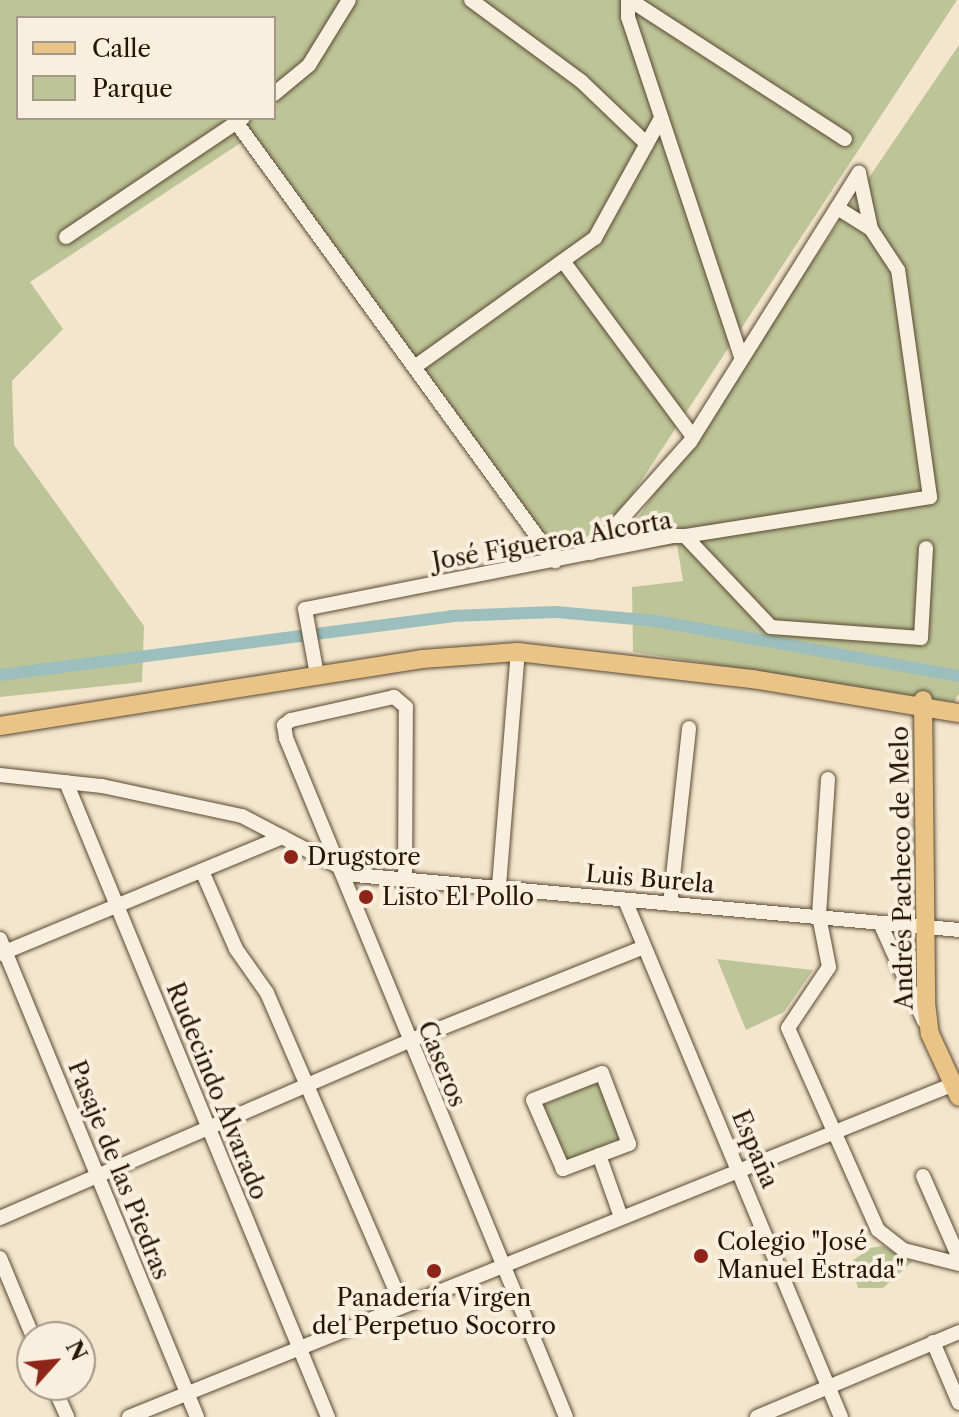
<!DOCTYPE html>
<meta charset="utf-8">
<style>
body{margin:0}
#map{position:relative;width:959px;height:1417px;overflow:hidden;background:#f4e6cc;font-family:"Libre Caslon Text",serif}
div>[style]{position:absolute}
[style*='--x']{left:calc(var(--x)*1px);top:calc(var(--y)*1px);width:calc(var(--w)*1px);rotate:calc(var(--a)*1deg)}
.green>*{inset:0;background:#bdc497}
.canal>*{height:12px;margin:-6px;padding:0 6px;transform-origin:6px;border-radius:6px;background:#9cbebc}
.roads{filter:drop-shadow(0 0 2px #5a4934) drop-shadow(0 0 2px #5a4934)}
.minor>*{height:14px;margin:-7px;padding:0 7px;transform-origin:7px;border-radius:7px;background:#f8efde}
.major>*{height:18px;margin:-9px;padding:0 9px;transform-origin:9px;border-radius:9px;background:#eac386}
.dots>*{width:22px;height:22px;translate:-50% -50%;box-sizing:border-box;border:4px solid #f8efde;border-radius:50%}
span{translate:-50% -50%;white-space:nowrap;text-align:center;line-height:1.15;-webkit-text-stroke:8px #f8efde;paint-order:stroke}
.street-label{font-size:24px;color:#271502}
.poi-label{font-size:24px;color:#271502}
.left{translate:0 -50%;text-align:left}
.legend{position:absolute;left:16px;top:16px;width:260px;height:104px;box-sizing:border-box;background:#f8efde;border:2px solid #a49886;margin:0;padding:10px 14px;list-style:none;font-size:24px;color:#271502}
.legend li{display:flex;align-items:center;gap:16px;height:40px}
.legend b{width:40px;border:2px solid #a49886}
.north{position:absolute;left:16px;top:1321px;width:80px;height:80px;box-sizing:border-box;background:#f8efde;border:2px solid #a49886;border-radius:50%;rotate:63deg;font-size:22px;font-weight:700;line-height:32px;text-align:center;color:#271502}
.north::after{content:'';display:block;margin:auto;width:28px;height:36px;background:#8f2418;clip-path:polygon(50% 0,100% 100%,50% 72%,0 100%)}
</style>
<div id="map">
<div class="green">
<div style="clip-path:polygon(evenodd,0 0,957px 0,622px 510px,586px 537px,539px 549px,245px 140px,30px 282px,63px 329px,12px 381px,14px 445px,144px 626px,142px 682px,0 697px,0 0,18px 18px,274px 18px,274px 118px,18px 118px,18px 18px)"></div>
<div style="clip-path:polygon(959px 45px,959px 694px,954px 702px,633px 652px,632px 587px,683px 581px,677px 545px,634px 550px,635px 522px)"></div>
<div style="clip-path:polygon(895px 929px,923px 931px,920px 990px)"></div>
<div style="clip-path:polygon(717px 959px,813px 970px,784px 1012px,746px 1030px)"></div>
<div style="clip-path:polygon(598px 1082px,622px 1138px,566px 1161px,543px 1105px)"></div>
<div style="clip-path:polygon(883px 1246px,912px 1262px,883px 1288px,858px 1288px,851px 1262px,870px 1248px)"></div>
</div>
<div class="canal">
<div style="--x:0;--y:675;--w:456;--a:-7.4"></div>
<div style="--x:452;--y:616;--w:104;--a:-2.2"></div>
<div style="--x:556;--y:612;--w:100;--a:5.1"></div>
<div style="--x:656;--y:621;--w:308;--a:10.3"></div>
</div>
<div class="roads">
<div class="minor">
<div style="--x:471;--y:0;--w:137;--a:36.4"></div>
<div style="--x:581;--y:81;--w:91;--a:43.7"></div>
<div style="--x:628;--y:0;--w:17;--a:90"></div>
<div style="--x:628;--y:17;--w:360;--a:71.6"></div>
<div style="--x:630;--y:0;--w:256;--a:32.9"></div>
<div style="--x:274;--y:94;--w:45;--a:-39.6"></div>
<div style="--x:309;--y:65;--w:76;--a:-58.4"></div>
<div style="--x:236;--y:122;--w:543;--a:54"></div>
<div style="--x:66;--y:237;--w:213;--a:-33.9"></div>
<div style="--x:563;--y:261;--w:219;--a:53.5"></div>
<div style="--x:416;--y:366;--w:220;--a:-35.6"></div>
<div style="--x:595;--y:238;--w:137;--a:-61.2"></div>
<div style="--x:685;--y:536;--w:248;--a:-9"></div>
<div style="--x:930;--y:497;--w:229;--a:-98"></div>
<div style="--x:898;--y:270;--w:49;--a:-123.4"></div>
<div style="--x:871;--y:229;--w:40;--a:-148"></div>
<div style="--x:591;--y:553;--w:149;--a:-48.3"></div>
<div style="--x:690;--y:442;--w:318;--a:-57.9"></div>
<div style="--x:859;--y:173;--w:57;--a:77.9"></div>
<div style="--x:317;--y:675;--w:67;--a:-100.3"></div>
<div style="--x:305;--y:609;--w:376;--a:-11.2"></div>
<div style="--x:674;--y:536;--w:11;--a:0"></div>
<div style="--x:685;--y:536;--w:125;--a:46.6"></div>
<div style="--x:771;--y:627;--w:150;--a:4.2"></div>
<div style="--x:921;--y:638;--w:90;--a:-86.8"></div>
<div style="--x:0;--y:775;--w:103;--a:6.2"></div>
<div style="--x:102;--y:786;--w:143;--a:12.1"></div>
<div style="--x:242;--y:816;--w:127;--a:27.6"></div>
<div style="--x:355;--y:875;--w:606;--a:5.2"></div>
<div style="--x:828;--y:779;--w:137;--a:93.8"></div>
<div style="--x:819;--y:916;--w:52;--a:78.9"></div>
<div style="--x:829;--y:967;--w:73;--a:123.9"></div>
<div style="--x:788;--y:1028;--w:221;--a:66"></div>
<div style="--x:878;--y:1230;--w:33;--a:38"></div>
<div style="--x:904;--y:1250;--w:57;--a:14.3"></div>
<div style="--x:66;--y:782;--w:687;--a:67.58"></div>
<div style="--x:202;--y:871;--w:85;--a:66.4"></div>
<div style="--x:236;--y:949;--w:54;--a:54.8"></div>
<div style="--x:267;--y:993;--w:338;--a:66.6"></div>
<div style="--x:405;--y:880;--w:173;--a:-89.7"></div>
<div style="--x:406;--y:707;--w:16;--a:-140"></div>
<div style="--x:394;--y:697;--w:106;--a:167.4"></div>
<div style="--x:291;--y:720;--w:9;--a:144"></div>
<div style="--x:284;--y:725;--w:13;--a:81"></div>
<div style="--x:286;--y:738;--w:734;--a:67.59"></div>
<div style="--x:499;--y:886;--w:235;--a:-85.4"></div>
<div style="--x:625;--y:900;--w:560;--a:67.33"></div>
<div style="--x:670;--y:904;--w:177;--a:-83.8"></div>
<div style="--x:880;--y:923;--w:107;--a:65.8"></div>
<div style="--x:0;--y:939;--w:517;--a:67.6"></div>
<div style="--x:0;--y:954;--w:306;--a:-22.5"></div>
<div style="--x:602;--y:1073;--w:76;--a:69.2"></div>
<div style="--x:629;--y:1144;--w:71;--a:159.3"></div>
<div style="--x:563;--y:1169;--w:75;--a:-113.5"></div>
<div style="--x:533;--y:1100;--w:74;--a:-21.4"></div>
<div style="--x:599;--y:1155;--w:66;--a:70.5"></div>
<div style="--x:923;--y:1176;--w:90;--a:66.3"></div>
<div style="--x:0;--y:1218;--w:446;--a:-23.4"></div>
<div style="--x:409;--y:1041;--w:253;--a:-21.8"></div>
<div style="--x:0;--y:1258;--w:86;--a:67.3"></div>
<div style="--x:933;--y:1342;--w:66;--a:66.9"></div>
<div style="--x:53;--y:1385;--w:35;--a:66"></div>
<div style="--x:129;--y:1417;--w:895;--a:-21.98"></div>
<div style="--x:757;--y:1417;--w:219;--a:-22.8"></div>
</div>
<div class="major">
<div style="--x:923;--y:700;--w:303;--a:89.4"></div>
<div style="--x:926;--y:1003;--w:31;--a:83"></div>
<div style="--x:930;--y:1034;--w:69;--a:65.3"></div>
<div style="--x:0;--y:726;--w:427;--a:-9"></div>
<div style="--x:422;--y:659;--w:96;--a:-4.2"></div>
<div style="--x:518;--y:652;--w:237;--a:6.6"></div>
<div style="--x:753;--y:679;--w:209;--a:9.4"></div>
</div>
</div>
<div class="dots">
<div style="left:291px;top:857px;background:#8f2418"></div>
<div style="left:366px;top:897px;background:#8f2418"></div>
<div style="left:701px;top:1256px;background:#8f2418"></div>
<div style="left:434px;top:1271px;background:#8f2418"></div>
</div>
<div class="street-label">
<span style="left:552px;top:541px;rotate:-10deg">José Figueroa Alcorta</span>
<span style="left:902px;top:868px;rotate:-91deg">Andrés Pacheco de Melo</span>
<span style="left:650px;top:879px;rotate:5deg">Luis Burela</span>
<span style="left:442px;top:1064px;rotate:68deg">Caseros</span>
<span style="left:217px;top:1091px;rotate:68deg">Rudecindo Alvarado</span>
<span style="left:755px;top:1149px;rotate:67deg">España</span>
<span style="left:119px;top:1170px;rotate:68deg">Pasaje de las Piedras</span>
</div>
<div class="poi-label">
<span class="left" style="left:307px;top:857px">Drugstore</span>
<span class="left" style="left:382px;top:897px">Listo El Pollo</span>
<span class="left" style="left:717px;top:1256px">Colegio "José<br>Manuel Estrada"</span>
<span style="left:434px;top:1312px">Panadería Virgen<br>del Perpetuo Socorro</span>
</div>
<ul class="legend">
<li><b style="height:10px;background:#eac386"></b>Calle</li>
<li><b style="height:22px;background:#bdc497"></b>Parque</li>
</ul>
<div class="north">N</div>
</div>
